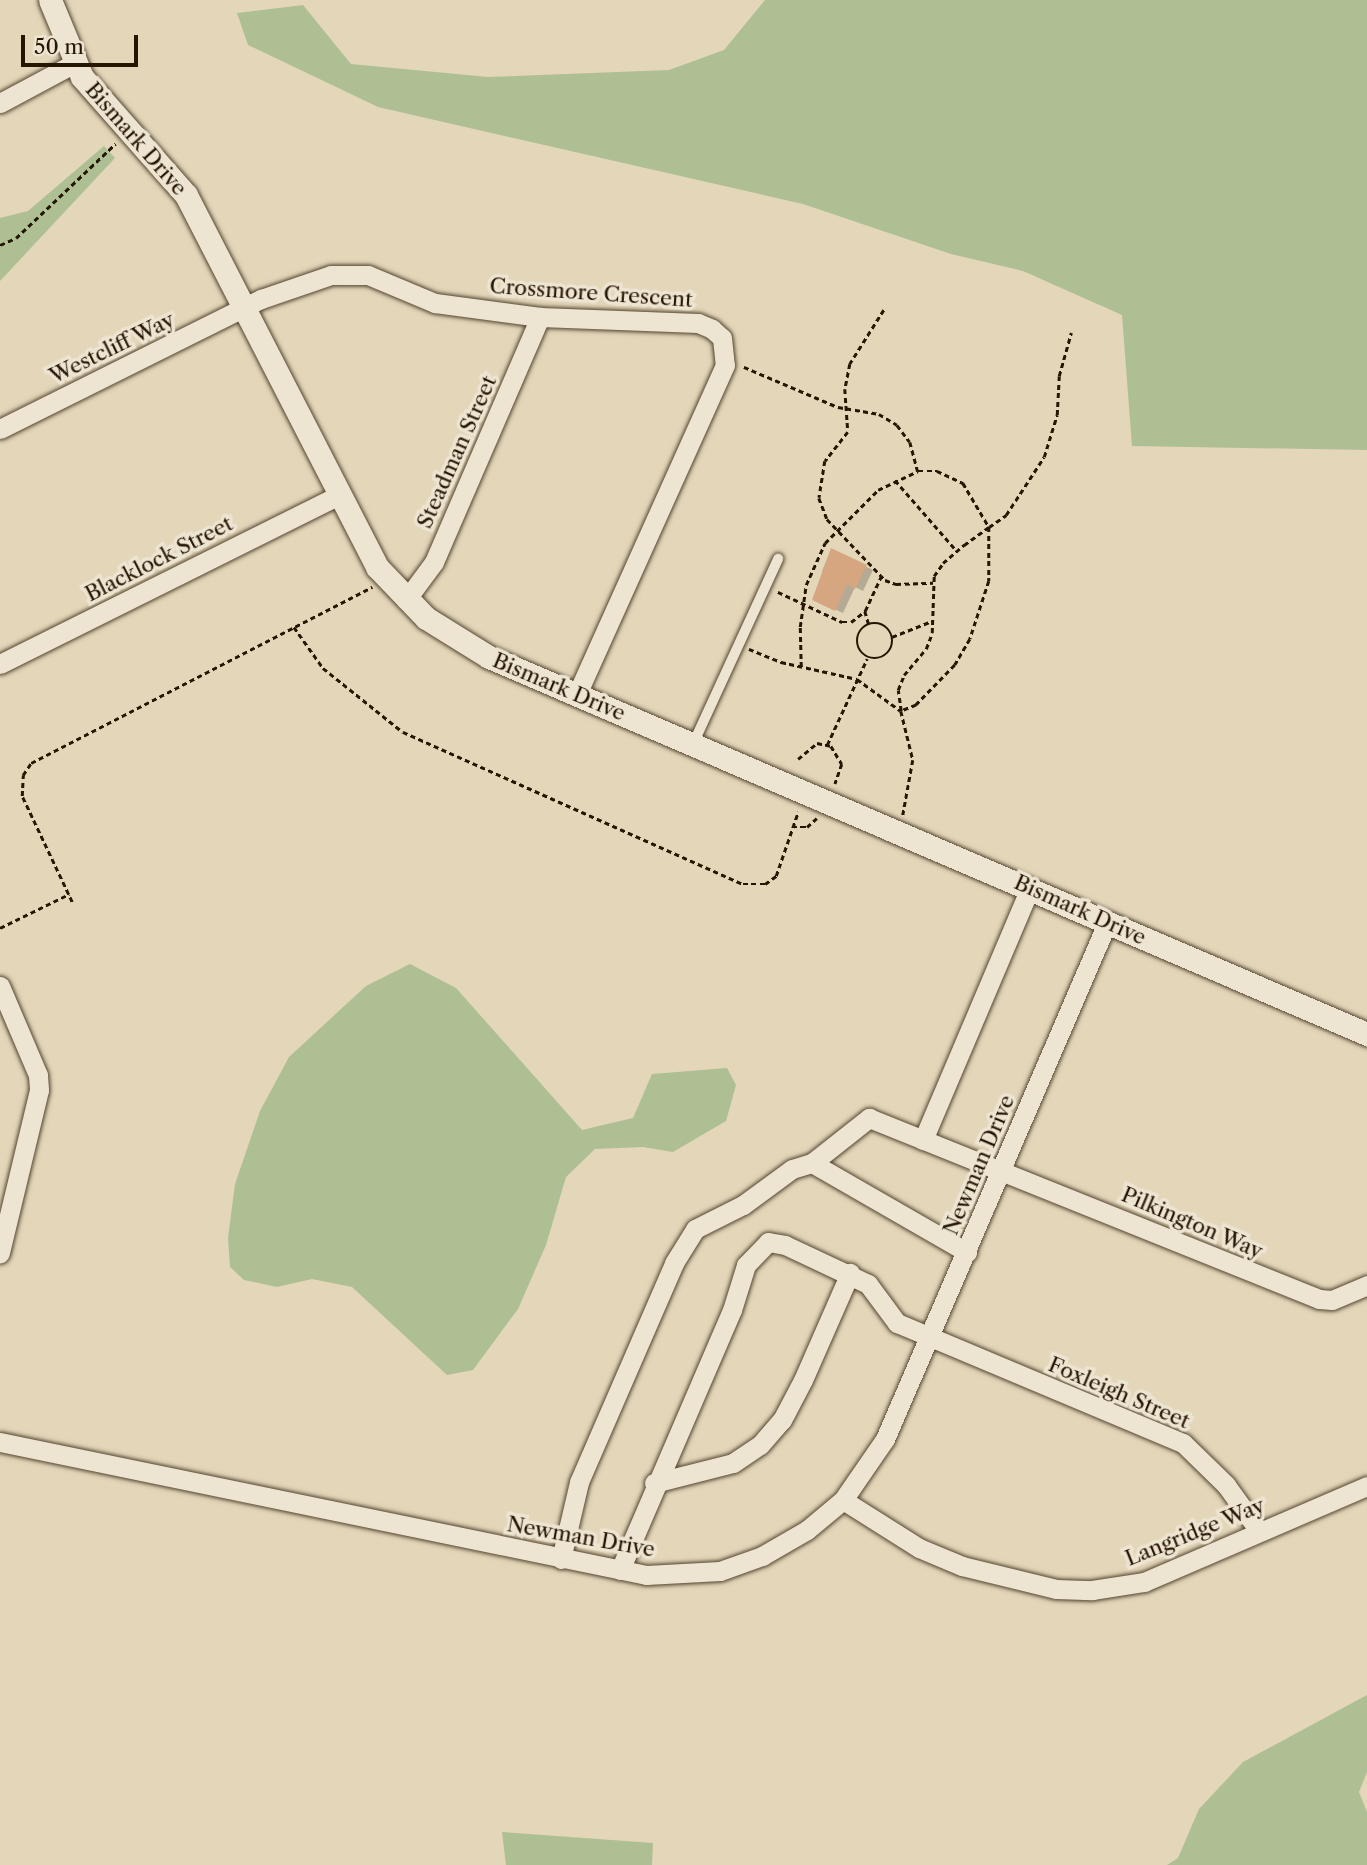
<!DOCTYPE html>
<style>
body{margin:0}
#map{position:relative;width:1367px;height:1865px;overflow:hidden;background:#e3d6b9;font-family:"Libre Caslon Text",serif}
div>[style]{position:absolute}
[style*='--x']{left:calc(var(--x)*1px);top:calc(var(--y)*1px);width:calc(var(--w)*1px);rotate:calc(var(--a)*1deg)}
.green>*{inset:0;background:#aebf94}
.shadow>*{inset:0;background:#0003}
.building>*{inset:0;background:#d6a680}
.path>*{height:2.5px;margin-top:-1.25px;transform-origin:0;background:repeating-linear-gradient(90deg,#251501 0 5px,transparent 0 8.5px)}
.path>.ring{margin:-1.25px;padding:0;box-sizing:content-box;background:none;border:2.5px solid #251501;border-radius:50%}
.roads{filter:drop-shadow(0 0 2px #54452f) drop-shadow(0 0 2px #54452f)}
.service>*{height:10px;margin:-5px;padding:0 5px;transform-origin:5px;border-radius:5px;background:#ede4d2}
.minor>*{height:19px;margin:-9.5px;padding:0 9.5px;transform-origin:9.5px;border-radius:9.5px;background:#ede4d2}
.tertiary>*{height:23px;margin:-11.5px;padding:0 11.5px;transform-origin:11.5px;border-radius:11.5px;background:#ede4d2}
span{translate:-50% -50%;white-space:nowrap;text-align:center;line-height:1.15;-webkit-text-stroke:7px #ede4d2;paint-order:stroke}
.street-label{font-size:21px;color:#251501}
.scale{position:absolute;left:21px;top:35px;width:117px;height:32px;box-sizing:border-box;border:4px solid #251501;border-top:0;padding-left:9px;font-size:21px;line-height:24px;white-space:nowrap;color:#251501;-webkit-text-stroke:5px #ede4d2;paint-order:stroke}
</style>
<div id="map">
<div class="green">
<div style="clip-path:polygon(765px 0,1367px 0,1367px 450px,1132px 446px,1122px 315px,1023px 271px,951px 254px,803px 204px,378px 107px,248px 45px,237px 13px,303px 5px,351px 64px,488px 77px,669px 70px,724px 50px)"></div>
<div style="clip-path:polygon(104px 146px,115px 158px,0 281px,0 218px,28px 211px)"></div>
<div style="clip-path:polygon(410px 964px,456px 988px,582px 1130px,633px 1118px,652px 1074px,727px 1068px,736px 1085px,726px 1121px,673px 1152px,643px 1147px,595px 1149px,566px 1177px,546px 1245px,518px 1309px,473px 1370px,447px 1375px,352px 1287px,312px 1279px,277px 1287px,244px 1280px,230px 1267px,228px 1238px,235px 1184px,260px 1111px,289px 1057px,366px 986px)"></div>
<div style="clip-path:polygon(1367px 1695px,1367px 1772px,1359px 1792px,1367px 1812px,1367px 1865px,1167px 1865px,1178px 1858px,1199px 1809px,1243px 1762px)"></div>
<div style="clip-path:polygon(502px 1832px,653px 1843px,652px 1865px,506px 1865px)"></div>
</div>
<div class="shadow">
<div style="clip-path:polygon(831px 550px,873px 570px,863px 591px,855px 587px,843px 613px,821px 603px,826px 574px,822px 571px)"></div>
</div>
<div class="building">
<div style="clip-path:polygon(831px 548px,867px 565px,855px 589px,847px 584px,835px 611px,812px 600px)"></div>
</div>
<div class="path">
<div style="--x:0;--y:245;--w:17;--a:-24"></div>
<div style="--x:16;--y:238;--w:137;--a:-43.5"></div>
<div style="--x:884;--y:310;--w:64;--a:122.2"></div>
<div style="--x:850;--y:364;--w:25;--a:101"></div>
<div style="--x:845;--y:389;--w:43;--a:86"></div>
<div style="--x:848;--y:432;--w:37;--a:128"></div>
<div style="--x:825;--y:461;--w:37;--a:99"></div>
<div style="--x:819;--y:498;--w:22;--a:69"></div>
<div style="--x:827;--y:519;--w:84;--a:46.4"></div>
<div style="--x:885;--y:580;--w:12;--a:20"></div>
<div style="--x:896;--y:584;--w:37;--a:-2"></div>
<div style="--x:744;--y:367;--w:102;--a:23.1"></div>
<div style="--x:838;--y:407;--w:42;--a:9.7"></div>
<div style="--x:879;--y:414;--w:21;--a:31"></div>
<div style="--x:897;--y:425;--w:21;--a:53"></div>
<div style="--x:910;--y:442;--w:30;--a:75"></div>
<div style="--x:895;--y:480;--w:94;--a:48.9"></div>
<div style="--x:778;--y:592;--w:71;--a:25.1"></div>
<div style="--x:842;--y:622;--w:9;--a:0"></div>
<div style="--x:851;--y:622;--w:18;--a:-38"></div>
<div style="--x:865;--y:611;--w:38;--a:-65"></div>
<div style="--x:865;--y:611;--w:15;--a:74"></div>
<div class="ring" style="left:857px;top:623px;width:33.5px;height:33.5px"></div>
<div style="--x:294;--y:627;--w:50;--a:54.7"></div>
<div style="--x:323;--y:668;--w:102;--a:38.7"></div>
<div style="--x:403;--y:732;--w:372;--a:24.1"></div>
<div style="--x:743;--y:884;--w:22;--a:0"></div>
<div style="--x:765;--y:884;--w:14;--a:-36"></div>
<div style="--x:776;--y:876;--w:68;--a:-71"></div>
<div style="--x:892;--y:637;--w:43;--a:-21.8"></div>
<div style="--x:749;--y:649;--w:35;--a:22"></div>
<div style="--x:781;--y:662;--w:78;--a:12.6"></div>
<div style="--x:857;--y:679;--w:54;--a:36"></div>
<div style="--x:901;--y:711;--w:50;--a:76.2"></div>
<div style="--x:913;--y:760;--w:56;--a:100.3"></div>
<div style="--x:801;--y:667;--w:40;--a:-91.4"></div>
<div style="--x:800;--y:627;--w:42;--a:-81.9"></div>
<div style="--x:806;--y:585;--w:46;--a:-65.7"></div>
<div style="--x:825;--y:543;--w:75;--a:-45"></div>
<div style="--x:878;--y:490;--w:44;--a:-25.4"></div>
<div style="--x:918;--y:471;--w:19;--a:0"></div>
<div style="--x:937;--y:471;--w:29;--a:25"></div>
<div style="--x:963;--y:483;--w:51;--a:59.4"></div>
<div style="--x:989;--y:527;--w:54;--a:90"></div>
<div style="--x:989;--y:581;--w:61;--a:108.1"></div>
<div style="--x:970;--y:639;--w:30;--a:120"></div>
<div style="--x:955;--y:665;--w:56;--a:134.3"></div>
<div style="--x:916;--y:705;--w:16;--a:158"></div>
<div style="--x:901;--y:711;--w:21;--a:-98"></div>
<div style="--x:898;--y:690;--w:16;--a:-68"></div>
<div style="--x:904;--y:675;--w:34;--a:-50"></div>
<div style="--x:926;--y:649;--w:17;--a:-69"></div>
<div style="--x:932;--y:633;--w:57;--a:-88"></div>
<div style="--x:934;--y:576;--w:16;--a:-55"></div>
<div style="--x:943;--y:563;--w:28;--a:-41"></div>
<div style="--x:964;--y:545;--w:31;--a:-36"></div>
<div style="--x:989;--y:527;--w:21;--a:-35"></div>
<div style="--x:1006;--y:515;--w:69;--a:-56.8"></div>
<div style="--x:1044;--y:457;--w:44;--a:-72.8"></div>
<div style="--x:1057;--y:415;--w:39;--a:-87"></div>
<div style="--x:1059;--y:376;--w:45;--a:-74.4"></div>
<div style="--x:827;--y:745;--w:95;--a:-65.1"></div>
<div style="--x:798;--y:759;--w:25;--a:-40"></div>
<div style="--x:817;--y:743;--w:14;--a:12"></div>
<div style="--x:831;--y:746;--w:21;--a:59"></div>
<div style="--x:842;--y:764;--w:21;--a:109"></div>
<div style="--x:792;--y:827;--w:15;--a:0"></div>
<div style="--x:807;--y:827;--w:13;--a:-42"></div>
<div style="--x:72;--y:902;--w:117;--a:-115.3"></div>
<div style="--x:22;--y:796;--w:21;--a:-87"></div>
<div style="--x:23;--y:775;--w:14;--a:-56"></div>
<div style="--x:31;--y:763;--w:384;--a:-27.3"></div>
<div style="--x:0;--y:928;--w:77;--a:-26.2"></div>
</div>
<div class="roads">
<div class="service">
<div style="--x:693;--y:744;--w:204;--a:-65.3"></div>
</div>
<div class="minor">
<div style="--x:0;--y:103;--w:85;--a:-28.1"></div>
<div style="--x:0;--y:429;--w:292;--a:-26.5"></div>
<div style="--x:261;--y:299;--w:74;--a:-18.9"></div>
<div style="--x:331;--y:275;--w:37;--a:0"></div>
<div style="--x:368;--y:275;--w:73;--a:22.7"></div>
<div style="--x:435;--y:303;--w:106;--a:7.6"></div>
<div style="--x:540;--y:317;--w:158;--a:2.2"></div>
<div style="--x:698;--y:323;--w:15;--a:23"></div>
<div style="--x:712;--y:329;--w:13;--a:42"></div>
<div style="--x:722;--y:338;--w:27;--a:84"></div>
<div style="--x:725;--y:365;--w:362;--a:114.2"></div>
<div style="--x:406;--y:600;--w:47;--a:-53.6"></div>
<div style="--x:434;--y:562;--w:267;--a:-66.6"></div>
<div style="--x:0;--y:664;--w:379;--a:-26.5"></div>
<div style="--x:0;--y:986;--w:97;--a:66.9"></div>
<div style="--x:38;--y:1075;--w:15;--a:86"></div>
<div style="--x:39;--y:1090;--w:168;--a:103.5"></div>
<div style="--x:923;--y:1140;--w:274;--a:-67"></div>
<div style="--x:812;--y:1163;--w:73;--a:-38.3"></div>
<div style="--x:869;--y:1118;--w:485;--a:21.9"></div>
<div style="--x:1319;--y:1299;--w:13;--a:4"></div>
<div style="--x:1332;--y:1300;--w:38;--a:-23"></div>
<div style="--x:0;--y:1442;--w:660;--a:11.63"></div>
<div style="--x:646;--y:1575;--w:74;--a:-3.1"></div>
<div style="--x:720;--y:1571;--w:45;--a:-19.7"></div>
<div style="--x:762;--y:1556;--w:52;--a:-30"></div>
<div style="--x:807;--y:1530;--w:47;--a:-39.8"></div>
<div style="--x:843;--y:1500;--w:74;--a:-55.5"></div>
<div style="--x:885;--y:1439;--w:562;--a:-66.72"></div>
<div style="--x:654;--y:1483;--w:81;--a:-14.2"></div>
<div style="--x:733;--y:1463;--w:32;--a:-34"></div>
<div style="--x:760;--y:1445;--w:33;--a:-49"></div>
<div style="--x:782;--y:1420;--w:45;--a:-62.3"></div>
<div style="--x:803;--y:1380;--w:117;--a:-66.3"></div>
<div style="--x:843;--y:1500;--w:90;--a:32.3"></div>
<div style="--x:919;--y:1548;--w:47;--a:22.7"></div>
<div style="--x:962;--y:1566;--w:97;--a:13.7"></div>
<div style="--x:1056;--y:1589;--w:36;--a:2"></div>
<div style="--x:1092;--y:1590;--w:53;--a:-8.7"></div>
<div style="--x:1144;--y:1582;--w:243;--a:-23.3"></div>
<div style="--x:561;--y:1559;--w:79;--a:-76.8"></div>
<div style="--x:579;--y:1482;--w:239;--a:-66.5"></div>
<div style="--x:674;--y:1263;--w:40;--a:-58"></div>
<div style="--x:695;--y:1229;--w:54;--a:-26.6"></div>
<div style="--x:743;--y:1205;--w:61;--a:-36.3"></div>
<div style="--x:792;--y:1169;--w:21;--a:-17"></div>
<div style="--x:812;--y:1163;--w:179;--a:29.9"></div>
<div style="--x:620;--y:1570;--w:283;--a:-66.7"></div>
<div style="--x:732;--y:1310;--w:47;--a:-72.7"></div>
<div style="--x:746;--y:1265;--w:32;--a:-46"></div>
<div style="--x:768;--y:1242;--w:17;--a:10"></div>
<div style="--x:785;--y:1245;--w:92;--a:25.2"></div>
<div style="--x:868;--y:1284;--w:49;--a:53.4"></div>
<div style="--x:897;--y:1323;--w:310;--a:22.8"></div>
<div style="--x:1183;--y:1443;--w:60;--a:44.3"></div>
<div style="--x:1226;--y:1485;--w:57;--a:54.3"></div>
</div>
<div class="tertiary">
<div style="--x:50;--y:0;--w:83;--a:67.4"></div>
<div style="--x:82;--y:77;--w:157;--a:48.6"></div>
<div style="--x:186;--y:195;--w:418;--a:62.8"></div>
<div style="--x:377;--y:567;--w:71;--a:46.1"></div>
<div style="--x:426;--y:618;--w:74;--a:31.8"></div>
<div style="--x:489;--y:657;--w:956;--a:23.24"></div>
</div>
</div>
<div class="street-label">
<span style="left:136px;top:139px;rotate:49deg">Bismark Drive</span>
<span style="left:591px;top:293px;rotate:4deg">Crossmore Crescent</span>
<span style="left:112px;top:348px;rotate:-26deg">Westcliff Way</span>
<span style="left:457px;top:452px;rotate:-66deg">Steadman Street</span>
<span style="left:159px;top:559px;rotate:-27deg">Blacklock Street</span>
<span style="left:559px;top:687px;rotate:23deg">Bismark Drive</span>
<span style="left:1080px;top:910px;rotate:24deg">Bismark Drive</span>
<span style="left:979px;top:1165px;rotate:-67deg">Newman Drive</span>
<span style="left:1192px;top:1223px;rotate:23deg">Pilkington Way</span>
<span style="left:1119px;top:1393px;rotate:23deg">Foxleigh Street</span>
<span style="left:1195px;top:1532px;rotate:-22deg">Langridge Way</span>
<span style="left:581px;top:1537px;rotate:10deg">Newman Drive</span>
</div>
<div class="scale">50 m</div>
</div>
